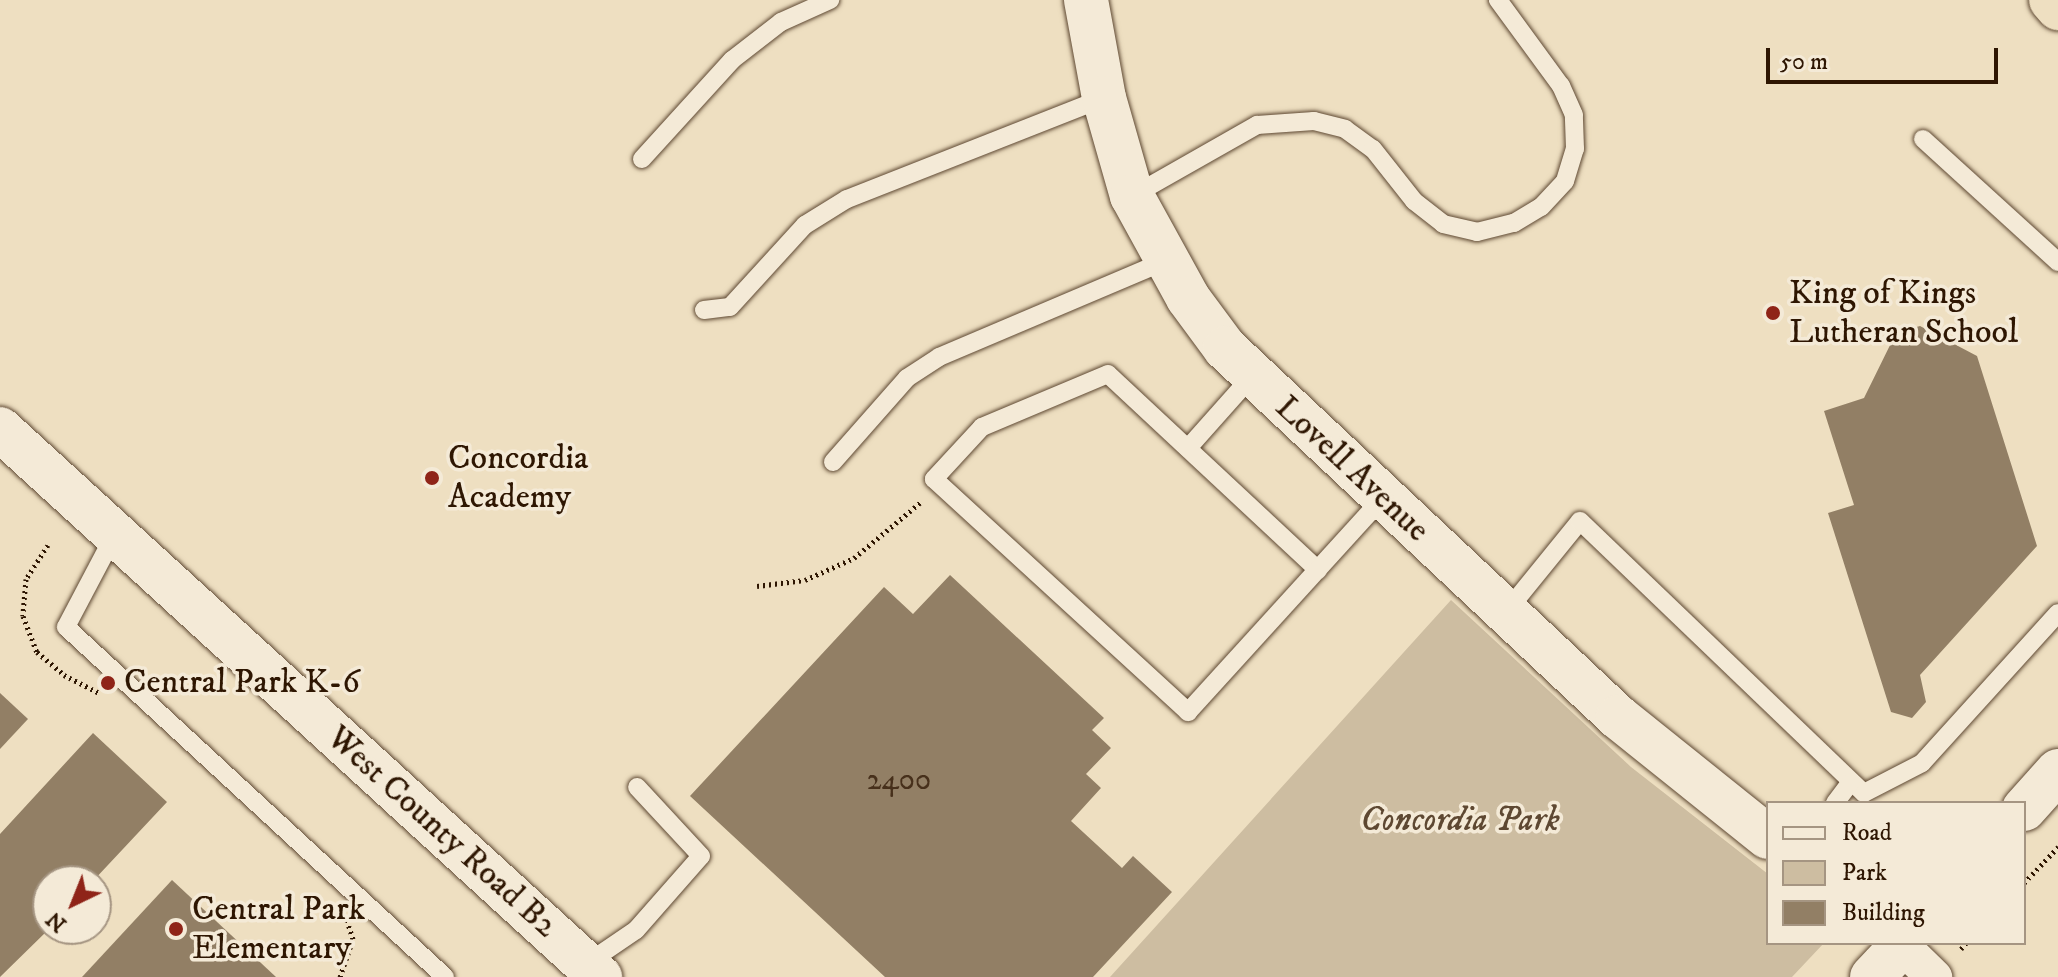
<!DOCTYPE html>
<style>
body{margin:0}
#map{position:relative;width:2058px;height:977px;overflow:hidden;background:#eedfc1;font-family:"IM FELL DW Pica",serif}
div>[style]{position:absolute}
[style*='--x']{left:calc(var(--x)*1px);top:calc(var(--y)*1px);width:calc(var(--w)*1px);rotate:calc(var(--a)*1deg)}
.green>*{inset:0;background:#cdbda1}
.building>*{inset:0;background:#927f65}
.path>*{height:5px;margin-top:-2.5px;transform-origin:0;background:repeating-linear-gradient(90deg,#2e1602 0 2px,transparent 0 6px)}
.roads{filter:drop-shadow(0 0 2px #5e4832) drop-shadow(0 0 2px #5e4832)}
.service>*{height:18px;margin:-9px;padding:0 9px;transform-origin:9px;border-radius:9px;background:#f4ead7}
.minor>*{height:36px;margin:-18px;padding:0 18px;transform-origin:18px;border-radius:18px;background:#f4ead7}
.tertiary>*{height:44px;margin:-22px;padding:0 22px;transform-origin:22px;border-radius:22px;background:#f4ead7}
.secondary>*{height:44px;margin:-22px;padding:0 22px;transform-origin:22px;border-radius:22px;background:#f4ead7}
.motorway>*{height:44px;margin:-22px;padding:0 22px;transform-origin:22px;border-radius:22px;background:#eedfc1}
.dots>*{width:22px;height:22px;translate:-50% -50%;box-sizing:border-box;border:4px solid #f4ead7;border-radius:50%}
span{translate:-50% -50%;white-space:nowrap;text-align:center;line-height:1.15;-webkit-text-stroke:7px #f4ead7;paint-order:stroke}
.number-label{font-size:30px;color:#47301b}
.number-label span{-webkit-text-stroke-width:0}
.poi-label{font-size:34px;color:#2e1602}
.left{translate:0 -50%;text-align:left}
.street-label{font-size:34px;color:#2e1602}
.park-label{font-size:34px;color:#5e4832;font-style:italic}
.legend{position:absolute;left:1766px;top:801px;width:260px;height:144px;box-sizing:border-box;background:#f4ead7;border:2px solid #a59582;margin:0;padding:10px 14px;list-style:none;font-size:24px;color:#2e1602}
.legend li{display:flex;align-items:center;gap:16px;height:40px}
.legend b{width:40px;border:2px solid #a59582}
.north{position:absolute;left:32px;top:865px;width:80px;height:80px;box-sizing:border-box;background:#f4ead7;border:2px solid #a59582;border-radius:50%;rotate:223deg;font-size:22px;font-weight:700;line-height:32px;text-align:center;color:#2e1602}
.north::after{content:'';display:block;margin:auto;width:28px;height:36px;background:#8f2418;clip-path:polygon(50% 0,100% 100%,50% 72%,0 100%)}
.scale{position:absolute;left:1766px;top:48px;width:232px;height:36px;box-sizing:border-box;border:4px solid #2e1602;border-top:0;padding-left:10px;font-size:24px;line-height:28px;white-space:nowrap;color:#2e1602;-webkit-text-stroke:6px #f4ead7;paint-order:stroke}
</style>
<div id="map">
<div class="green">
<div style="clip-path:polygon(1451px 600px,1631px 767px,1768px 874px,1768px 943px,1824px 943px,1792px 977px,1110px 977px)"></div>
</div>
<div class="building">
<div style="clip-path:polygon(1920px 326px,1977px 356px,2037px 546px,1920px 675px,1926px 702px,1912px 718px,1891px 712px,1828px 513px,1854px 505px,1824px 411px,1864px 398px,1896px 333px)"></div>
<div style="clip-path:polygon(950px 575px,1104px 718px,1092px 730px,1111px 748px,1086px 774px,1101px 788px,1071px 821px,1122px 868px,1133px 856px,1172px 892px,1093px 977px,885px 977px,690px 796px,884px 587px,913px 614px)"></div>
<div style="clip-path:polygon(0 693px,28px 719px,0 749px)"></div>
<div style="clip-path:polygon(93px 733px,167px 802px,93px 881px,48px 881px,48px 930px,0 977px,0 834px)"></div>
<div style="clip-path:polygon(172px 880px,276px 977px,82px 977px)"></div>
</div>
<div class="path">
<div style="--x:48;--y:545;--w:40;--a:122.9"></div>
<div style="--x:26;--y:579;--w:37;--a:95"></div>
<div style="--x:23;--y:616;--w:39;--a:69"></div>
<div style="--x:37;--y:652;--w:35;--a:40"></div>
<div style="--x:64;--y:675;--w:39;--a:27"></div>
<div style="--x:757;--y:586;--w:48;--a:-7.1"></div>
<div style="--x:805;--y:580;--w:54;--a:-24.2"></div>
<div style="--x:854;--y:558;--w:87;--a:-39.9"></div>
<div style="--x:2024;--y:883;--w:50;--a:-46.6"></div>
<div style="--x:1961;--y:949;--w:8;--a:-50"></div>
<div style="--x:340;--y:977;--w:40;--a:-71.1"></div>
<div style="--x:353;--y:939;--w:19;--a:-108"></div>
</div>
<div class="roads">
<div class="service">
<div style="--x:1923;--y:139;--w:183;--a:42.3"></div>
<div style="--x:642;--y:159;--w:134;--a:-47.7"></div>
<div style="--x:732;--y:60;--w:62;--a:-37.8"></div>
<div style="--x:781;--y:22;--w:54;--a:-24.2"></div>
<div style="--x:1132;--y:196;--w:144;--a:-29.6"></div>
<div style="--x:1257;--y:125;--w:57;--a:-4"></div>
<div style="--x:1314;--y:121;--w:32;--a:14"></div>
<div style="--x:1345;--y:129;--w:34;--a:36"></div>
<div style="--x:1373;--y:149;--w:66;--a:51.7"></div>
<div style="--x:1414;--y:201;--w:37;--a:38"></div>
<div style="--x:1443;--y:224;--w:35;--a:13"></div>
<div style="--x:1477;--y:232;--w:38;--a:-14"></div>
<div style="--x:1514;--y:223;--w:31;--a:-31"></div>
<div style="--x:1541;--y:207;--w:35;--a:-47"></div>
<div style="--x:1565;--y:181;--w:34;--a:-73"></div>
<div style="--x:1575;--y:149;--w:34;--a:-92"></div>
<div style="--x:1574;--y:115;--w:32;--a:-114"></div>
<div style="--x:1561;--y:86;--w:107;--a:-126.2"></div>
<div style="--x:704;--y:310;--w:26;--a:-7"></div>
<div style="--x:730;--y:307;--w:111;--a:-47.6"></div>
<div style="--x:805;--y:225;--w:49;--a:-31.8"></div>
<div style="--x:847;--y:199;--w:276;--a:-21.5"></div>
<div style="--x:1188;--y:448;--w:98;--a:-48.3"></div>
<div style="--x:833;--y:462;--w:112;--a:-48.6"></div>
<div style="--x:907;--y:378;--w:38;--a:-33"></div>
<div style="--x:939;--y:357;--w:246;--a:-23"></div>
<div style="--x:115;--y:534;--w:105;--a:117.8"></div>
<div style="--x:66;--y:627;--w:516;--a:42.72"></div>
<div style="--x:1318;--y:570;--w:287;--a:-137"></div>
<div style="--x:1108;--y:374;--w:137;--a:157.2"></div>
<div style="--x:982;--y:427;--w:71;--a:132.7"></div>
<div style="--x:934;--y:479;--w:345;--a:42.5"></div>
<div style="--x:1188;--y:712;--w:290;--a:-47.7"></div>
<div style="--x:1506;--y:612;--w:117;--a:-50.9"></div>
<div style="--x:1580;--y:521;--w:393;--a:43.8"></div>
<div style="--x:1864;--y:793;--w:65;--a:-27.3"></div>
<div style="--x:1922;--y:763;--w:202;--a:-47.8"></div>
<div style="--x:1835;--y:803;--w:26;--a:-53"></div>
<div style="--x:586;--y:964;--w:60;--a:-34.2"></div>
<div style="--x:636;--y:930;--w:98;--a:-48.7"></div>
<div style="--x:701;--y:856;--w:94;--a:-132.8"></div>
</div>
<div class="minor">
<div style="--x:1902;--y:946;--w:45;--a:44.1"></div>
</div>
<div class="tertiary">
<div style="--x:1086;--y:0;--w:100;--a:79.6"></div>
<div style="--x:1104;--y:98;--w:102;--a:74.1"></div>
<div style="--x:1132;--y:196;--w:116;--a:61.2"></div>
<div style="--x:1188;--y:298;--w:62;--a:53.5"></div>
<div style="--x:1225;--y:348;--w:539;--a:43.2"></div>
<div style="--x:1618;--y:717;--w:192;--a:38.7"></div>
<div style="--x:0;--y:429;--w:813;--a:42.41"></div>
</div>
<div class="secondary">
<div style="--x:2024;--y:809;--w:51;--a:-48.2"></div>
<div style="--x:1872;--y:977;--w:47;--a:-46.7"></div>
</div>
<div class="motorway">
<div style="--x:2051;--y:0;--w:11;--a:49"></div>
</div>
</div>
<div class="dots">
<div style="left:1773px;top:313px;background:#8f2418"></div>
<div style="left:432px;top:478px;background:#8f2418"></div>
<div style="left:108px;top:683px;background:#8f2418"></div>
<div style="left:176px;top:929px;background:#8f2418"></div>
</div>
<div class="number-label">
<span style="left:899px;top:781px">2400</span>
</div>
<div class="poi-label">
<span class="left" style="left:1789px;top:313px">King of Kings<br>Lutheran School</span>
<span class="left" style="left:448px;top:478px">Concordia<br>Academy</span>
<span class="left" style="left:124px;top:683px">Central Park K-6</span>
<span class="left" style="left:192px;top:929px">Central Park<br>Elementary</span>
</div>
<div class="street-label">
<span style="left:1352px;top:469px;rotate:43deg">Lovell Avenue</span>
<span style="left:442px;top:832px;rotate:42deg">West County Road B2</span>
</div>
<div class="park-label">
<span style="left:1460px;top:821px">Concordia Park</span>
</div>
<ul class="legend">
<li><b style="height:10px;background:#f4ead7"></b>Road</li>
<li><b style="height:22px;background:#cdbda1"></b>Park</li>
<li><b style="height:22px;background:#927f65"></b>Building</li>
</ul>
<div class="north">N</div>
<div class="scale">50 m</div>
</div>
